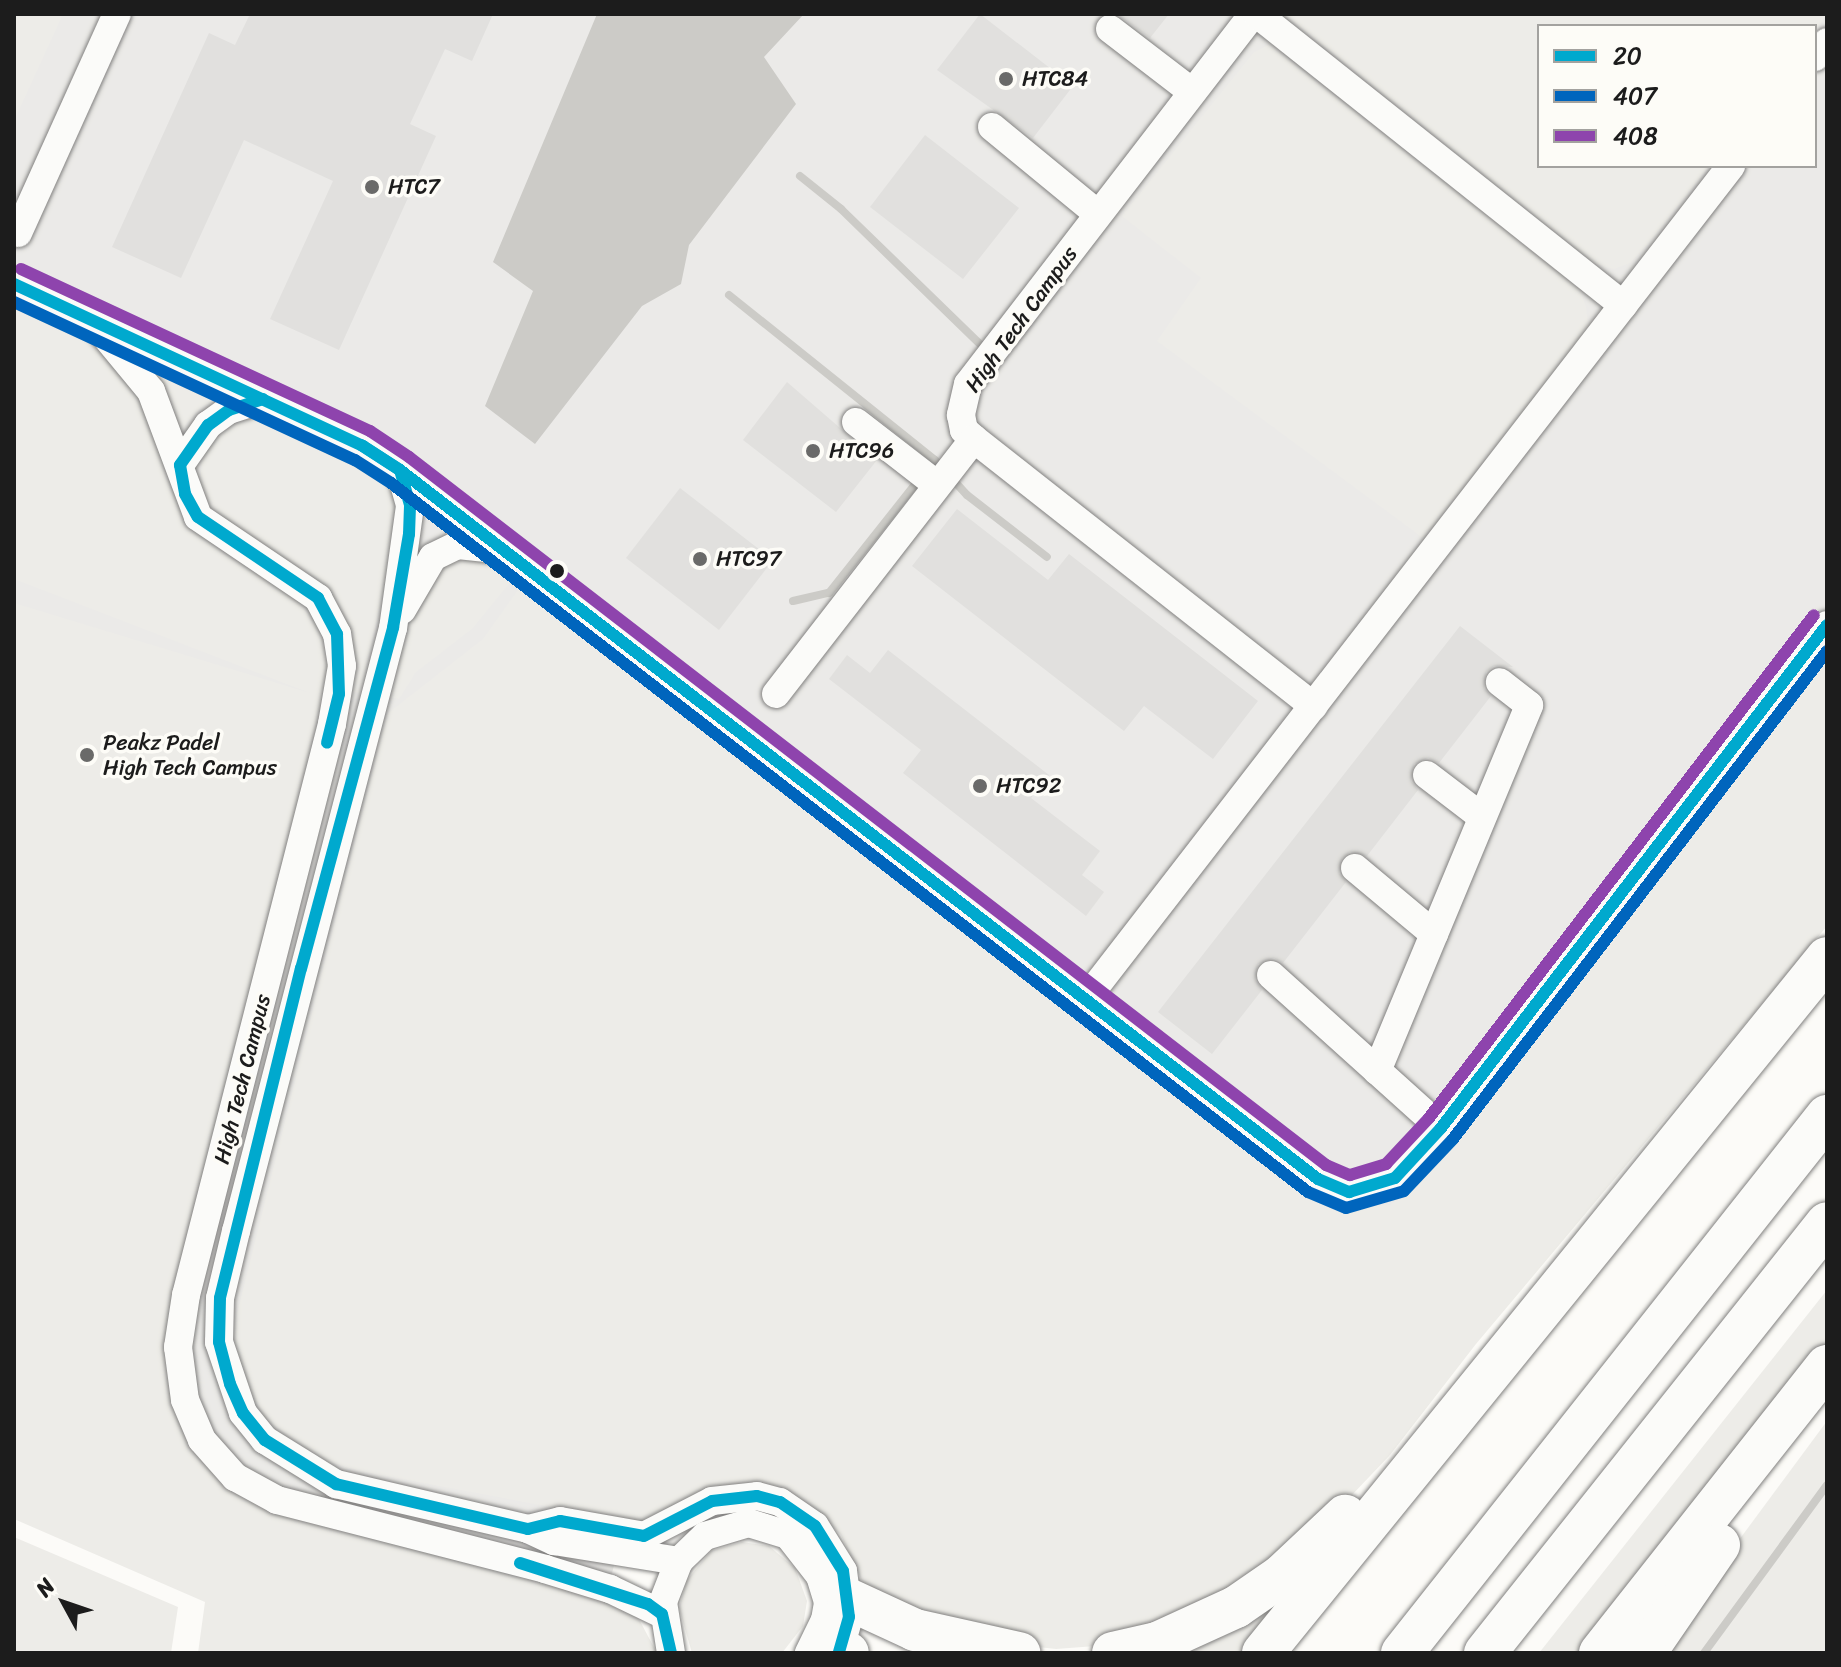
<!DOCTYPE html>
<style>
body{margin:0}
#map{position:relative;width:1841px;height:1667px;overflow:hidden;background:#fcfbf8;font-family:Sriracha,sans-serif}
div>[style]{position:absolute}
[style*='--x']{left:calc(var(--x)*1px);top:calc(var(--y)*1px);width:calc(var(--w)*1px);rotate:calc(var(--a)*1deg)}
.built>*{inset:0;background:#ebeae8}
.green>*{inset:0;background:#edece8}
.water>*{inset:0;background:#cccbc7}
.stream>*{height:8px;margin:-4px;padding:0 4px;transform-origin:4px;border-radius:4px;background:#cccbc7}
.building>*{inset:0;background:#e1e0de}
.roads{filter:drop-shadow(0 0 2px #81807f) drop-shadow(0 0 2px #81807f)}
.minor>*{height:28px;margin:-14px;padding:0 14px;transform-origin:14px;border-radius:14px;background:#fbfbf9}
.highway>*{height:42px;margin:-21px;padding:0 21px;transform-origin:21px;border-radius:21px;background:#fbfbf9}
.bus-1>*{height:12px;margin:-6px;padding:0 6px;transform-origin:6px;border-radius:6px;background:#00a9ce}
.bus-2>*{height:12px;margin:-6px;padding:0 6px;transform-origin:6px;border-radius:6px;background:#0065bd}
.bus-3>*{height:12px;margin:-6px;padding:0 6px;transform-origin:6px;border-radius:6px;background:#8e44ad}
.dots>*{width:22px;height:22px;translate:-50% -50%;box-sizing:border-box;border:4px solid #fdfcf7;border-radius:50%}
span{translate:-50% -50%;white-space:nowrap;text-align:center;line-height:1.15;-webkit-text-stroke:7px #fdfcf7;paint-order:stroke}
.poi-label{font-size:22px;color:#1c1c1c}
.left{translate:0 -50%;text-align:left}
.street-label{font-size:22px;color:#1c1c1c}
.frame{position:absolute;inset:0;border:16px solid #1c1c1c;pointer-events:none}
.legend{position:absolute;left:1537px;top:24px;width:280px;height:144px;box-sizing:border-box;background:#fdfcf7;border:2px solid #a3a29f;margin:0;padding:10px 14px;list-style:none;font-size:24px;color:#1c1c1c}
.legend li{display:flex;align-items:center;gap:16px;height:40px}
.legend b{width:40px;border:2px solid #a3a29f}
.north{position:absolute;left:24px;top:1563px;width:80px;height:80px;-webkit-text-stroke:6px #fdfcf7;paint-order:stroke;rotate:310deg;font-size:22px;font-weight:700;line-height:32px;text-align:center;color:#1c1c1c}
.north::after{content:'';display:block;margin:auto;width:28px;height:36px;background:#1c1c1c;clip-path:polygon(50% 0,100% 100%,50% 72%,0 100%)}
</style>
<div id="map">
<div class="built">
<div style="clip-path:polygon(evenodd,14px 14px,1827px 14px,1827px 784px,1249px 1516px,655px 1402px,592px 1653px,14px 1442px,14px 14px,1539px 26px,1815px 26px,1815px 166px,1539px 166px,1539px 26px)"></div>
</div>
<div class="green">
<div style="clip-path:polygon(14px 14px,63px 14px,14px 121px)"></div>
<div style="clip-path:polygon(1284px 14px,1827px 14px,1827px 15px,1815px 30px,1539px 26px,1539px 166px,1709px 166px,1646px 246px,1630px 263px,1614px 269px,1596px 264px)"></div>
<div style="clip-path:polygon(1269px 45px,1579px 287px,1586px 307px,1589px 331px,1423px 538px,1157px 341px,1201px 278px,1122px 216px,1254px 52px)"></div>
<div style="clip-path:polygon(14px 298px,87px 338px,127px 382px,157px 433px,165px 475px,183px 519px,226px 556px,284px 585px,315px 623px,331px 662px,168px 1341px,223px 1481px,263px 1509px,633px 1608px,657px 1653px,198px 1653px,205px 1602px,14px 1519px,14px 603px,310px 693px,14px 579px)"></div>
<div style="clip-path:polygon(142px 359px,223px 394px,199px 409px,181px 430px)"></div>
<div style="clip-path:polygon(250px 414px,286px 422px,376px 468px,393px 486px,401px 509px,360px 694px,347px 689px,323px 586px,216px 515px,200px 496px,202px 450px,212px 436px)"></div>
<div style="clip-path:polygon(462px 557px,499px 561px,517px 574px,472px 629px,416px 672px,399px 699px,390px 697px,418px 591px,433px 571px)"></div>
<div style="clip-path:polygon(526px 579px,1319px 1197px,1344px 1208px,1390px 1205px,1416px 1184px,1827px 659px,1827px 926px,1476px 1344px,1390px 1455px,1332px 1516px,1277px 1570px,1122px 1644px,1056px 1649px,1011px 1644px,866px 1590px,841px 1535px,806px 1503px,758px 1489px,654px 1523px,630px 1522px,360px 1471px,323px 1460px,266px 1419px,233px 1360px,232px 1334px,387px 714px,483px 639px)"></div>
<div style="clip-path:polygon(1827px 1290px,1827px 1343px,1581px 1653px,1539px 1653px)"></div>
<div style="clip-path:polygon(1827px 1421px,1827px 1653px,1659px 1653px,1702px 1590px)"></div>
<div style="clip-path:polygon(14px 1537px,178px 1607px,171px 1653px,14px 1653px)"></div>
<div style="clip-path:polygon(742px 1542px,769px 1546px,795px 1568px,807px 1601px,803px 1626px,782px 1653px,692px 1653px,679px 1608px,687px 1580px,711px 1551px)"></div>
<div style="clip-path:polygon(1290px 1585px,1259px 1653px,1160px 1653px)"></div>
</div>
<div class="water">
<div style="clip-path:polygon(597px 14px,804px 14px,764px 57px,796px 104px,689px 245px,681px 284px,642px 306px,535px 444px,485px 406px,533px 291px,493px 262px)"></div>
</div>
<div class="stream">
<div style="--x:800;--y:176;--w:53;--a:38.8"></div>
<div style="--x:841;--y:209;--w:195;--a:44.2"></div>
<div style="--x:729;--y:295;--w:264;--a:38.7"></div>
<div style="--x:935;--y:460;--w:47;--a:47.6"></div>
<div style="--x:967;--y:495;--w:101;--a:37.8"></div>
<div style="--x:793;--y:601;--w:37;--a:-13"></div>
<div style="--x:829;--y:593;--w:147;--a:-51.6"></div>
<div style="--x:1704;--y:1653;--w:208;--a:-53.8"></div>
</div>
<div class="building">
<div style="clip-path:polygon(250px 14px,493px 14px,472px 61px,445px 49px,410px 124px,436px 136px,339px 350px,270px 319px,333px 181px,244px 140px,181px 278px,112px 247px,209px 33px,235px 45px)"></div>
<div style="clip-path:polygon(980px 14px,1073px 86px,1033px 138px,937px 70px)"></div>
<div style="clip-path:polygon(1117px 14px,1169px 14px,1150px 38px)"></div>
<div style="clip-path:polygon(925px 135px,1019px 208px,963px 279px,870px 207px)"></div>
<div style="clip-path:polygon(787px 382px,877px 460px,836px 512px,743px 440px)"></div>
<div style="clip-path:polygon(680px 488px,773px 560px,719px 630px,626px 558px)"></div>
<div style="clip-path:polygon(957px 509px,1048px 580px,1069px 554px,1258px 701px,1213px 759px,1144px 706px,1124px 731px,912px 566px)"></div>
<div style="clip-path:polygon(1460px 626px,1513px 667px,1494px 666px,1486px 672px,1484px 688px,1491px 696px,1439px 763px,1428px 758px,1414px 764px,1411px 781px,1418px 790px,1367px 856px,1350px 852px,1342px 858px,1339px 873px,1346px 882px,1283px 963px,1274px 958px,1258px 964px,1255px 979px,1262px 990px,1212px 1054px,1158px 1012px)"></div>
<div style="clip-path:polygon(888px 650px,1049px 775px,1031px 798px,1100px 851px,1082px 875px,1104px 892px,1086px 916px,903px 773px,921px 750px,829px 679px,847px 655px,870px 673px)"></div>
</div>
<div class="roads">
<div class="minor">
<div style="--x:1253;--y:14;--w:467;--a:127.6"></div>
<div style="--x:968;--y:384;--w:32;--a:103"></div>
<div style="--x:961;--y:415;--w:15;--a:79"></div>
<div style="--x:964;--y:430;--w:13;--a:42"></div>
<div style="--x:974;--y:439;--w:432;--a:38.2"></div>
<div style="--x:1257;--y:14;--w:468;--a:38.5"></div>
<div style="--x:1110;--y:29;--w:103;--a:37.5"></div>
<div style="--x:1815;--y:57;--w:19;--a:-51"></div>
<div style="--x:992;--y:127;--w:137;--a:39.4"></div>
<div style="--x:18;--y:233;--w:240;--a:-65.7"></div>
<div style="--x:14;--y:284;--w:385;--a:24.9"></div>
<div style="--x:363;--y:446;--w:44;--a:33"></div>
<div style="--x:400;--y:470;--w:1160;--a:37.68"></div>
<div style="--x:1318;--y:1179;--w:34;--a:23"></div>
<div style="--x:1349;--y:1192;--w:48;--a:-16.9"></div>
<div style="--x:1395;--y:1178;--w:68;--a:-47.4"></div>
<div style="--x:1441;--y:1128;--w:634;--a:-52.5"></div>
<div style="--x:98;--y:327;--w:83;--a:50.4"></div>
<div style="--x:151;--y:391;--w:134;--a:69.5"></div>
<div style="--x:198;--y:517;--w:145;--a:34"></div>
<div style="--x:318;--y:598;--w:41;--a:62.2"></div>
<div style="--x:337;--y:634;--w:32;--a:81"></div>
<div style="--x:342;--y:666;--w:59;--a:99.8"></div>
<div style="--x:332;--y:724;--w:589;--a:104.34"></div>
<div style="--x:186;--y:1295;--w:53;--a:98.7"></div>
<div style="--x:178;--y:1347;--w:53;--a:82.5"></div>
<div style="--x:185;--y:1400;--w:43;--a:67"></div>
<div style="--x:202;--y:1440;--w:50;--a:48.3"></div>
<div style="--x:235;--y:1477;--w:48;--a:28.7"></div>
<div style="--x:277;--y:1500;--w:277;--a:14.4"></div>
<div style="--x:545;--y:1569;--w:68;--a:17.1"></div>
<div style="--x:610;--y:1589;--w:58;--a:25.7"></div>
<div style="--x:856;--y:422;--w:101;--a:37.8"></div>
<div style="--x:180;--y:465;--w:49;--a:-55"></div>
<div style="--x:208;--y:425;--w:26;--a:-36"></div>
<div style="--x:229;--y:410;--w:36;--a:-18"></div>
<div style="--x:400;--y:470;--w:37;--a:74"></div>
<div style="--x:410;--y:506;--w:123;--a:97.9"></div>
<div style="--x:393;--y:628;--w:623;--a:104.59"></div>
<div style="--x:236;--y:1231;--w:69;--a:103.4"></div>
<div style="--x:220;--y:1298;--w:44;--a:91.3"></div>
<div style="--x:219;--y:1342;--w:75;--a:71.3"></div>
<div style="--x:243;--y:1413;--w:35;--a:51"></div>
<div style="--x:265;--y:1440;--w:84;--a:31.8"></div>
<div style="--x:336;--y:1484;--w:197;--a:13.2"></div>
<div style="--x:528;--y:1529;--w:29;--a:25"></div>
<div style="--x:554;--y:1541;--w:127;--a:9.1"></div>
<div style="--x:402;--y:610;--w:61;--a:-59.7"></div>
<div style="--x:433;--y:557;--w:28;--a:-26"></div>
<div style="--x:458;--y:545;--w:45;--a:6.3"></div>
<div style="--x:776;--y:694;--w:323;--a:-52.2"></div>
<div style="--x:1427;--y:775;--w:69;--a:37.4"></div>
<div style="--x:1355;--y:868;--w:103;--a:39.9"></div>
<div style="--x:1271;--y:975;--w:229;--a:42"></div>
<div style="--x:1086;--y:999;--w:1054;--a:-52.25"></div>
<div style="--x:1377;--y:1071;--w:396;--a:-67.4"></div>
<div style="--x:1529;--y:705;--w:37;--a:-142"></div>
<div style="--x:528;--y:1529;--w:33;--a:-14"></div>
<div style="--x:560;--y:1521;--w:85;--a:10.1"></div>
<div style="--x:644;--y:1536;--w:76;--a:-27.2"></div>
<div style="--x:712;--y:1501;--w:45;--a:-6.3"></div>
<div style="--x:757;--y:1496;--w:24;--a:15"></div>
<div style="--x:780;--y:1502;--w:42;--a:34.4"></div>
<div style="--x:815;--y:1526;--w:53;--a:58.1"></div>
<div style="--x:843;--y:1571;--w:46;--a:82.6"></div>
<div style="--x:849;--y:1617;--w:37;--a:106"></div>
<div style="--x:671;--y:1653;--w:52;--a:-98.9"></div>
<div style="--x:663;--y:1602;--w:44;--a:-68.7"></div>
<div style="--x:679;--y:1561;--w:36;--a:-44"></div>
<div style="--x:705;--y:1536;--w:46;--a:-16.5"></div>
<div style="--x:749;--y:1523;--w:41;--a:17.1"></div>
<div style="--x:788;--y:1535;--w:52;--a:52"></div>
<div style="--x:820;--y:1576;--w:28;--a:73"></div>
<div style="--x:828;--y:1603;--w:17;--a:100"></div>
<div style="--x:825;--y:1620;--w:37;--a:116"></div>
</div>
<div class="highway">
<div style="--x:848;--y:1599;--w:74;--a:24.8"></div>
<div style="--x:915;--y:1630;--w:107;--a:12.5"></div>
<div style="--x:840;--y:1651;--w:8;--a:14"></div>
<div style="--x:1113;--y:1653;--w:45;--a:-12.8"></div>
<div style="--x:1157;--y:1643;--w:87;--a:-24.5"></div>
<div style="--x:1236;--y:1607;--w:55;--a:-34.6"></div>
<div style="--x:1281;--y:1576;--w:88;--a:-43.2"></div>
<div style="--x:1263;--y:1653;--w:895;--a:-50.94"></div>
<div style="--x:1402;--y:1653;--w:685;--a:-51.64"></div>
<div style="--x:1485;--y:1653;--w:549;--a:-51.5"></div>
<div style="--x:1600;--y:1653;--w:366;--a:-51.7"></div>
<div style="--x:1645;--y:1653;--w:131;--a:-55.6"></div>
</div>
</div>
<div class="bus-1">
<div style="--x:14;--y:284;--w:385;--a:24.9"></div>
<div style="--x:363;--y:446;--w:44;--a:33"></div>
<div style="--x:400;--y:470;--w:1160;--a:37.68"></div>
<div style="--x:1318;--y:1179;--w:34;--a:23"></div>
<div style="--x:1349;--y:1192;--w:48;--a:-16.9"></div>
<div style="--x:1395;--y:1178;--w:68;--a:-47.4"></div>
<div style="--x:1441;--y:1128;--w:634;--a:-52.5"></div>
<div style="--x:263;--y:399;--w:36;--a:162"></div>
<div style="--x:229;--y:410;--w:26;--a:144"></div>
<div style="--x:208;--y:425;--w:49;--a:125"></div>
<div style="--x:180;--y:465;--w:29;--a:80"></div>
<div style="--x:185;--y:494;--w:26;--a:61"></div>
<div style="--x:198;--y:517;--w:145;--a:34"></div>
<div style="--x:318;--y:598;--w:41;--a:62.2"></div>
<div style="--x:337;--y:634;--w:60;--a:88.1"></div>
<div style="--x:339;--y:694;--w:50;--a:103.8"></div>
<div style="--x:361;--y:445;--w:46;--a:32.7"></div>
<div style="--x:400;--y:470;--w:37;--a:74"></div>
<div style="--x:410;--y:506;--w:28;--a:92"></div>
<div style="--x:409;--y:534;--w:95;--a:99.7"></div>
<div style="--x:393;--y:628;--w:352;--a:105.1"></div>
<div style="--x:301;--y:968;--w:340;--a:103.8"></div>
<div style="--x:220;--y:1298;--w:44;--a:91.3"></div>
<div style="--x:219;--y:1342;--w:43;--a:75.3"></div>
<div style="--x:230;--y:1384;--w:32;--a:66"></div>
<div style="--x:243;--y:1413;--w:35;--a:51"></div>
<div style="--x:265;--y:1440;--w:84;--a:31.8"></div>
<div style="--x:336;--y:1484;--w:197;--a:13.2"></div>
<div style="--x:528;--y:1529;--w:33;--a:-14"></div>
<div style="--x:560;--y:1521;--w:85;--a:10.1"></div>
<div style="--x:644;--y:1536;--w:76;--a:-27.2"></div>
<div style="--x:712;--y:1501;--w:45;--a:-6.3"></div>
<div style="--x:757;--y:1496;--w:24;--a:15"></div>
<div style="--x:780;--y:1502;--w:42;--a:34.4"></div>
<div style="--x:815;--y:1526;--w:53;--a:58.1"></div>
<div style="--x:843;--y:1571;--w:46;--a:82.6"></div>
<div style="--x:849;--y:1617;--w:37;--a:106"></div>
<div style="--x:520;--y:1563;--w:134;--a:17.8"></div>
<div style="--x:648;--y:1604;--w:17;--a:36"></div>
<div style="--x:662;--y:1614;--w:40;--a:77"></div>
</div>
<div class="bus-2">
<div style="--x:14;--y:302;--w:376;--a:24.9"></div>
<div style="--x:355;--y:460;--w:43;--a:32.6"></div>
<div style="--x:391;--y:483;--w:1159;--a:37.71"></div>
<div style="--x:1308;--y:1192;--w:41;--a:22.8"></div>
<div style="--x:1346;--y:1208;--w:60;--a:-16.3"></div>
<div style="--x:1404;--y:1191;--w:71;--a:-46.7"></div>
<div style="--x:1453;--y:1139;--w:615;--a:-52.53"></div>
</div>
<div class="bus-3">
<div style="--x:21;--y:269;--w:385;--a:24.9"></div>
<div style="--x:370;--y:431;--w:47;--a:33.7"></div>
<div style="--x:409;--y:457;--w:1159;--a:37.67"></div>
<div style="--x:1326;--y:1165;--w:26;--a:23"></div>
<div style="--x:1350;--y:1175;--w:38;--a:-17"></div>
<div style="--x:1386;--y:1164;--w:63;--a:-46.9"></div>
<div style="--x:1429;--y:1118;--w:633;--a:-52.57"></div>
</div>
<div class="dots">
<div style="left:1006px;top:79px;background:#6a6a69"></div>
<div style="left:372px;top:187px;background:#6a6a69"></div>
<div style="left:813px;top:451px;background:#6a6a69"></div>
<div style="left:700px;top:559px;background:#6a6a69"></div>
<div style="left:557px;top:571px;background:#1c1c1c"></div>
<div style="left:87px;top:755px;background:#6a6a69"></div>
<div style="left:980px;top:786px;background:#6a6a69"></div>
</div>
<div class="poi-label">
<span class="left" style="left:1022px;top:79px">HTC84</span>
<span class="left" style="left:388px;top:187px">HTC7</span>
<span class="left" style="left:829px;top:451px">HTC96</span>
<span class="left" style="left:716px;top:559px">HTC97</span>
<span class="left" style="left:103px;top:755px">Peakz Padel<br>High Tech Campus</span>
<span class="left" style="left:996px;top:786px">HTC92</span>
</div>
<div class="street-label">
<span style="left:1021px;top:319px;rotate:-54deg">High Tech Campus</span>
<span style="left:242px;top:1079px;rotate:-76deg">High Tech Campus</span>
</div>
<div class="frame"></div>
<ul class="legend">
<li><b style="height:10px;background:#00a9ce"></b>20</li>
<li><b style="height:10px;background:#0065bd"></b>407</li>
<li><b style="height:10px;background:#8e44ad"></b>408</li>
</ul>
<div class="north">N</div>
</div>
